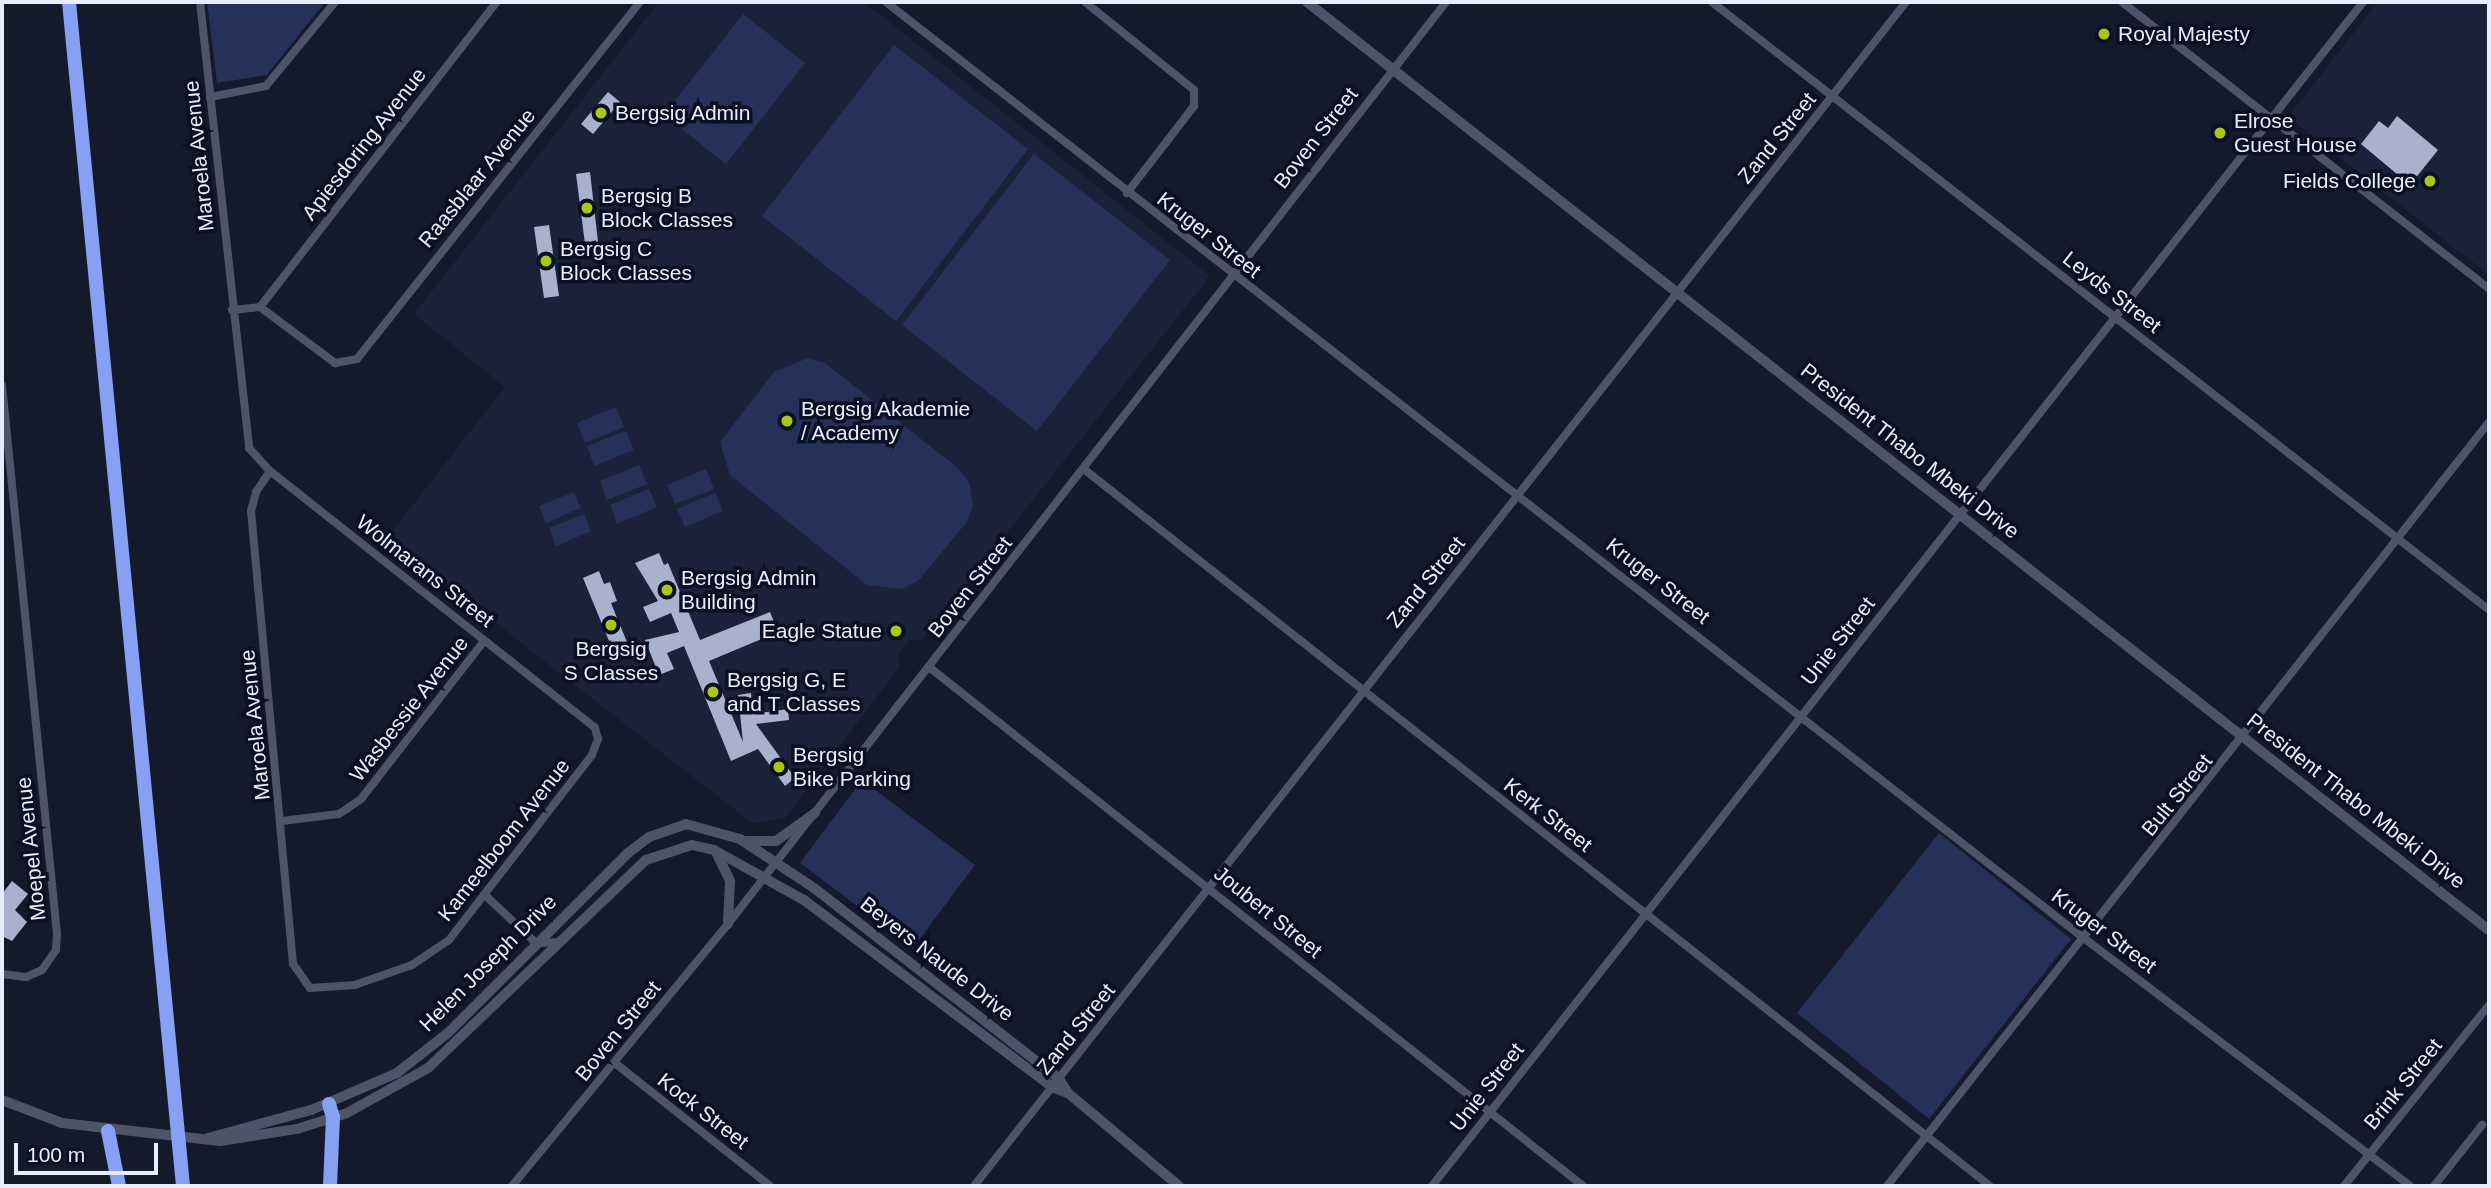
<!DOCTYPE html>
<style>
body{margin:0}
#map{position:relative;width:2491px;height:1188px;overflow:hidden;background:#141a2c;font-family:Helvetica,sans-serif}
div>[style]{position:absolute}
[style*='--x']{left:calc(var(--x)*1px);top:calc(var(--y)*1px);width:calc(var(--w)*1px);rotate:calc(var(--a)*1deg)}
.built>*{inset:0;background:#1a223a}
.green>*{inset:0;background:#253159}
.building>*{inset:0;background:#a9b2cc}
.street>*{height:8px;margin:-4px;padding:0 4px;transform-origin:4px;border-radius:4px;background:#4c546a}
.secondary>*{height:10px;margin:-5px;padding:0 5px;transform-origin:5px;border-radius:5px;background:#4c546a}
.highway>*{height:14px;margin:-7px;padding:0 7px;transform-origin:7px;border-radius:7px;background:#86a1f4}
.dots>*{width:19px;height:19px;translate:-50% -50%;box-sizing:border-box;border:4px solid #0b1022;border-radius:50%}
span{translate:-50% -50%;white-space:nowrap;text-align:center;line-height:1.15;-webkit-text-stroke:7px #0b1022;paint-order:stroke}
.poi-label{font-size:21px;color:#e8edfb}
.left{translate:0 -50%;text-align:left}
.right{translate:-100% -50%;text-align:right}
.street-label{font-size:21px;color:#e8edfb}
.frame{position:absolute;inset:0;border:4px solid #e8edfb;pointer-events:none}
.scale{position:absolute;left:14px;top:1143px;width:144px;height:32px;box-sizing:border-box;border:4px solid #e8edfb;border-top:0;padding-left:9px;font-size:21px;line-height:24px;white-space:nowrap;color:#e8edfb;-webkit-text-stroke:5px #0b1022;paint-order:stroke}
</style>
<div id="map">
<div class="built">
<div style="clip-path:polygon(659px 2px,864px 2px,1210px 276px,922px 640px,910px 640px,897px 657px,900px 666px,785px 818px,752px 823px,387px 538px,505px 387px,414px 314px)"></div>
<div style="clip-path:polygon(2378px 2px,2489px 2px,2489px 275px,2288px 117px)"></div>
</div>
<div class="green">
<div style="clip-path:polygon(207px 2px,325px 2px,267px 75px,217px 83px)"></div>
<div style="clip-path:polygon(743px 14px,805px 63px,726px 164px,664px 115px)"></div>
<div style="clip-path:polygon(894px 45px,1028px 149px,896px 321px,762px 216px)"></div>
<div style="clip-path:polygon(1034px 154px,1170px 260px,1037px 431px,902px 325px)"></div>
<div style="clip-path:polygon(808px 358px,825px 363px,959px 469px,970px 485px,973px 505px,966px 523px,918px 581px,901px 589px,867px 585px,730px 475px,720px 442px,774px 372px)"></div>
<div style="clip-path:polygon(616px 407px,624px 427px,585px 443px,577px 423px)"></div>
<div style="clip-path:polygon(626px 431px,634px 450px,594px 466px,587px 446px)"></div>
<div style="clip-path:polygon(639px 465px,647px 484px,607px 500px,600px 481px)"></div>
<div style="clip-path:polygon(706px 469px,714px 489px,675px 504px,667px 485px)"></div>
<div style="clip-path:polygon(649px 489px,657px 507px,617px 524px,610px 505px)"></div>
<div style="clip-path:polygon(574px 492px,581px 508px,546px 523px,539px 506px)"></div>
<div style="clip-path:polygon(715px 493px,723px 511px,685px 527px,677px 509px)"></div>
<div style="clip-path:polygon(584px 514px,591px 531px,556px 546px,549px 528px)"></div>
<div style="clip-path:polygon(862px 780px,975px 865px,913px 948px,800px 863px)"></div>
<div style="clip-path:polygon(1939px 833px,2071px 939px,1929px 1119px,1797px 1013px)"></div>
</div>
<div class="building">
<div style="clip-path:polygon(608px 92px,620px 102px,593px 134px,581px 124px)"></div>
<div style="clip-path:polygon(2397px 116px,2438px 150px,2410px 185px,2361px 144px,2379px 121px,2388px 128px)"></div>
<div style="clip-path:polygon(590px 172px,598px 242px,585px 244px,576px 174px)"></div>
<div style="clip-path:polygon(549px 225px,559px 296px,544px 298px,534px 227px)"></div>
<div style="clip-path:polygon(659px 553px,664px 565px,668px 563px,700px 640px,770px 612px,778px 632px,709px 661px,743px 742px,738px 695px,751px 693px,753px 714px,788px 709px,789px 720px,756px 724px,795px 778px,785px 786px,758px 749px,731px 761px,684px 646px,667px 653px,674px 669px,659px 675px,645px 640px,679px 632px,671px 613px,650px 622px,643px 607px,658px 601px,635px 563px)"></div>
<div style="clip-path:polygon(599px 571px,604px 584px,610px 582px,617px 601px,611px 603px,629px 647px,614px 653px,583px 578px)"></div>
<div style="clip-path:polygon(12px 881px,28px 894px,15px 910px,27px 922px,12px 941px,2px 936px,2px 894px)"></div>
</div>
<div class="street">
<div style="--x:200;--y:2;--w:449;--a:83.7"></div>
<div style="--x:249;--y:448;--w:31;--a:48"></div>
<div style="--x:270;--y:471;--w:414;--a:38.3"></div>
<div style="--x:595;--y:728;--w:11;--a:75"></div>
<div style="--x:598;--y:739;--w:17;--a:111"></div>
<div style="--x:592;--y:755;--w:234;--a:127.7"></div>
<div style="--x:449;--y:940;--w:45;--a:146"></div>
<div style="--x:412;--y:965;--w:60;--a:160.7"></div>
<div style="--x:355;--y:985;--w:45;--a:176.2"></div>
<div style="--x:310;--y:988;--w:29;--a:-125"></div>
<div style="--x:293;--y:964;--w:455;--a:-95.3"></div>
<div style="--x:251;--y:511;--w:20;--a:-75"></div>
<div style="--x:256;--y:492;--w:25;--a:-56"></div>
<div style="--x:886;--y:2;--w:1522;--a:38.01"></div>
<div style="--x:2085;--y:939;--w:408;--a:37.2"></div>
<div style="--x:1085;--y:2;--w:140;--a:38.9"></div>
<div style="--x:1194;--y:90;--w:16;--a:90"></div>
<div style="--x:1194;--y:106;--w:110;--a:127.6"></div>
<div style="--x:1712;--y:2;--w:987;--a:38.04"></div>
<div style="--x:2122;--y:2;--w:466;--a:38"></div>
<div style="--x:210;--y:97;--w:57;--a:-11.1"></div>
<div style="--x:266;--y:86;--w:109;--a:-50.6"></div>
<div style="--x:260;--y:307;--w:386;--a:-52.2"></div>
<div style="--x:232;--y:310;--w:28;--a:-6"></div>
<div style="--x:260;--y:307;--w:94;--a:36.7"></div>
<div style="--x:335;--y:363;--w:22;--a:-10"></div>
<div style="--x:357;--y:359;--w:456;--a:-51.6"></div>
<div style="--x:2;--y:385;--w:552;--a:84.28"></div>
<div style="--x:57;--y:934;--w:16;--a:94"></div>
<div style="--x:56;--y:950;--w:24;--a:125"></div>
<div style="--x:42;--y:970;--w:17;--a:156"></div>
<div style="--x:26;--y:977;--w:24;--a:-173"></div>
<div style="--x:1085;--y:470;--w:1154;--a:38.35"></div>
<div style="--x:929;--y:667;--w:835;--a:38.43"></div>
<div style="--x:282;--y:821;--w:57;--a:-7"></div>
<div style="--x:339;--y:814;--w:27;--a:-34"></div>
<div style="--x:361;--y:799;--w:200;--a:-52.1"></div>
<div style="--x:486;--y:896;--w:69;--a:43.2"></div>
<div style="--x:536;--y:943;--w:23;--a:-2"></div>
<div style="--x:615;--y:1063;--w:198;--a:38.4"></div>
<div style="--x:512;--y:1186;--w:340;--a:-50.5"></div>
<div style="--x:728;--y:924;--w:1169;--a:-52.09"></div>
<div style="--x:974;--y:1186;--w:1507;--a:-51.79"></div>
<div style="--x:1432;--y:1186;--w:1506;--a:-51.82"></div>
<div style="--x:1887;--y:1186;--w:973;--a:-51.76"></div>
<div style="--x:2344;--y:1186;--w:232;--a:-51.3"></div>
<div style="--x:2434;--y:1186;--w:78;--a:-51.8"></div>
</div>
<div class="secondary">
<div style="--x:1307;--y:2;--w:1503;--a:38.14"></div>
<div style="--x:746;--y:841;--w:30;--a:0"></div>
<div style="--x:776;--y:841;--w:48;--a:-35.7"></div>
<div style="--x:717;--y:854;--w:30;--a:64"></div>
<div style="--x:730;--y:881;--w:43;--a:92.7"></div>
<div style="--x:2;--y:1100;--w:64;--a:21"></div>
<div style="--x:62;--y:1123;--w:159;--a:6.5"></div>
<div style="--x:220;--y:1141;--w:78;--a:-8.9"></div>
<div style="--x:297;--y:1129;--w:52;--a:-17.7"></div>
<div style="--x:347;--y:1113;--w:93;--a:-29.1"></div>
<div style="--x:428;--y:1068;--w:301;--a:-43.7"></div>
<div style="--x:646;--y:860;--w:48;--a:-18.1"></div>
<div style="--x:692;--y:845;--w:23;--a:13"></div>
<div style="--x:714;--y:850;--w:103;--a:29.1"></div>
<div style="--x:804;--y:900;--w:311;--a:37"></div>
<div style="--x:1052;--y:1087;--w:17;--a:21"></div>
<div style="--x:1068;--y:1093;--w:145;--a:40"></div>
<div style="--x:208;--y:1138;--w:107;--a:-15.2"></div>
<div style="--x:311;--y:1110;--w:94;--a:-23.3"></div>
<div style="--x:397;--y:1073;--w:66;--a:-38.3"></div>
<div style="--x:449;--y:1032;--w:253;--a:-45"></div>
<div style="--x:628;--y:853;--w:26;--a:-37"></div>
<div style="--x:649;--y:837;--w:39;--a:-19"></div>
<div style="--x:686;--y:824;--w:56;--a:15.5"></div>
<div style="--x:740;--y:839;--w:89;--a:33.5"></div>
<div style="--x:814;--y:888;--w:311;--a:37.9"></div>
<div style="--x:1059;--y:1079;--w:17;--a:57"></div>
</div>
<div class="highway">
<div style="--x:69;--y:2;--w:1189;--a:84.5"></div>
<div style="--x:329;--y:1104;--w:14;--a:73"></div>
<div style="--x:333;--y:1117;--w:69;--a:92.5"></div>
<div style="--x:108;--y:1131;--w:56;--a:78.7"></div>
</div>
<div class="dots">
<div style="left:2104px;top:34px;background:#abc716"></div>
<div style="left:601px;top:113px;background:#abc716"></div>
<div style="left:2220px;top:133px;background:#abc716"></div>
<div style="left:2430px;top:181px;background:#abc716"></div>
<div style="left:587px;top:208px;background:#abc716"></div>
<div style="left:546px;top:261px;background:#abc716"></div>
<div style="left:787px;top:421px;background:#abc716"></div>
<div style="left:667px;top:590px;background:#abc716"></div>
<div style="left:611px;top:625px;background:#abc716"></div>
<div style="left:896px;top:631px;background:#abc716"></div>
<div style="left:713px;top:692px;background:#abc716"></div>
<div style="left:779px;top:767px;background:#abc716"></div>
</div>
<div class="poi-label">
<span class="left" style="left:2118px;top:34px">Royal Majesty</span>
<span class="left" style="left:615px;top:113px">Bergsig Admin</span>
<span class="left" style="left:2234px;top:133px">Elrose<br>Guest House</span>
<span class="right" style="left:2416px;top:181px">Fields College</span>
<span class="left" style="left:601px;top:208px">Bergsig B<br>Block Classes</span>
<span class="left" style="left:560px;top:261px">Bergsig C<br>Block Classes</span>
<span class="left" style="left:801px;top:421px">Bergsig Akademie<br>/ Academy</span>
<span class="left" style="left:681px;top:590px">Bergsig Admin<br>Building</span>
<span class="right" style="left:882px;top:631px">Eagle Statue</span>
<span style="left:611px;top:661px">Bergsig<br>S Classes</span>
<span class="left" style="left:727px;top:692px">Bergsig G, E<br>and T Classes</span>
<span class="left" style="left:793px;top:767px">Bergsig<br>Bike Parking</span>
</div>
<div class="street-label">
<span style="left:1316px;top:138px;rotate:-52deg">Boven Street</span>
<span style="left:1777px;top:138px;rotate:-51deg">Zand Street</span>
<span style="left:364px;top:144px;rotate:-52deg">Apiesdoring Avenue</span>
<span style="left:199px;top:156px;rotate:-96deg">Maroela Avenue</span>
<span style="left:477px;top:178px;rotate:-51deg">Raasblaar Avenue</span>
<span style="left:1209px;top:235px;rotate:38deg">Kruger Street</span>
<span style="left:2112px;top:292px;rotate:38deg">Leyds Street</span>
<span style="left:1910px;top:451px;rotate:38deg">President Thabo Mbeki Drive</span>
<span style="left:425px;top:571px;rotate:38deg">Wolmarans Street</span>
<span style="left:1658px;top:581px;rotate:38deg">Kruger Street</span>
<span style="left:1426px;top:582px;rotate:-51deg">Zand Street</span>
<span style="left:970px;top:587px;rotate:-52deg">Boven Street</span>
<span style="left:1838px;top:641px;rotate:-52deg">Unie Street</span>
<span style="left:409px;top:709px;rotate:-52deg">Wasbessie Avenue</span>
<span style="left:255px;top:725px;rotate:-96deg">Maroela Avenue</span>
<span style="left:2177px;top:795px;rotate:-51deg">Bult Street</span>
<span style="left:2356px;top:801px;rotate:38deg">President Thabo Mbeki Drive</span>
<span style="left:1548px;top:815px;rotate:38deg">Kerk Street</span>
<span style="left:504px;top:840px;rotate:-52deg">Kameelboom Avenue</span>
<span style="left:31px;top:849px;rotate:-96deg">Moepel Avenue</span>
<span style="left:1268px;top:912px;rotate:39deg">Joubert Street</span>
<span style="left:2104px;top:931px;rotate:37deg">Kruger Street</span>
<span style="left:937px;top:959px;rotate:38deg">Beyers Naude Drive</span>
<span style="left:488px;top:963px;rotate:-45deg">Helen Joseph Drive</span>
<span style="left:1076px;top:1029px;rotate:-51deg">Zand Street</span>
<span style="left:618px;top:1031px;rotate:-51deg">Boven Street</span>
<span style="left:2403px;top:1084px;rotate:-51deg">Brink Street</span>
<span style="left:1487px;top:1087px;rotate:-52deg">Unie Street</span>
<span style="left:703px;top:1111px;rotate:38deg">Kock Street</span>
</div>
<div class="frame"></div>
<div class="scale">100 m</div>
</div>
